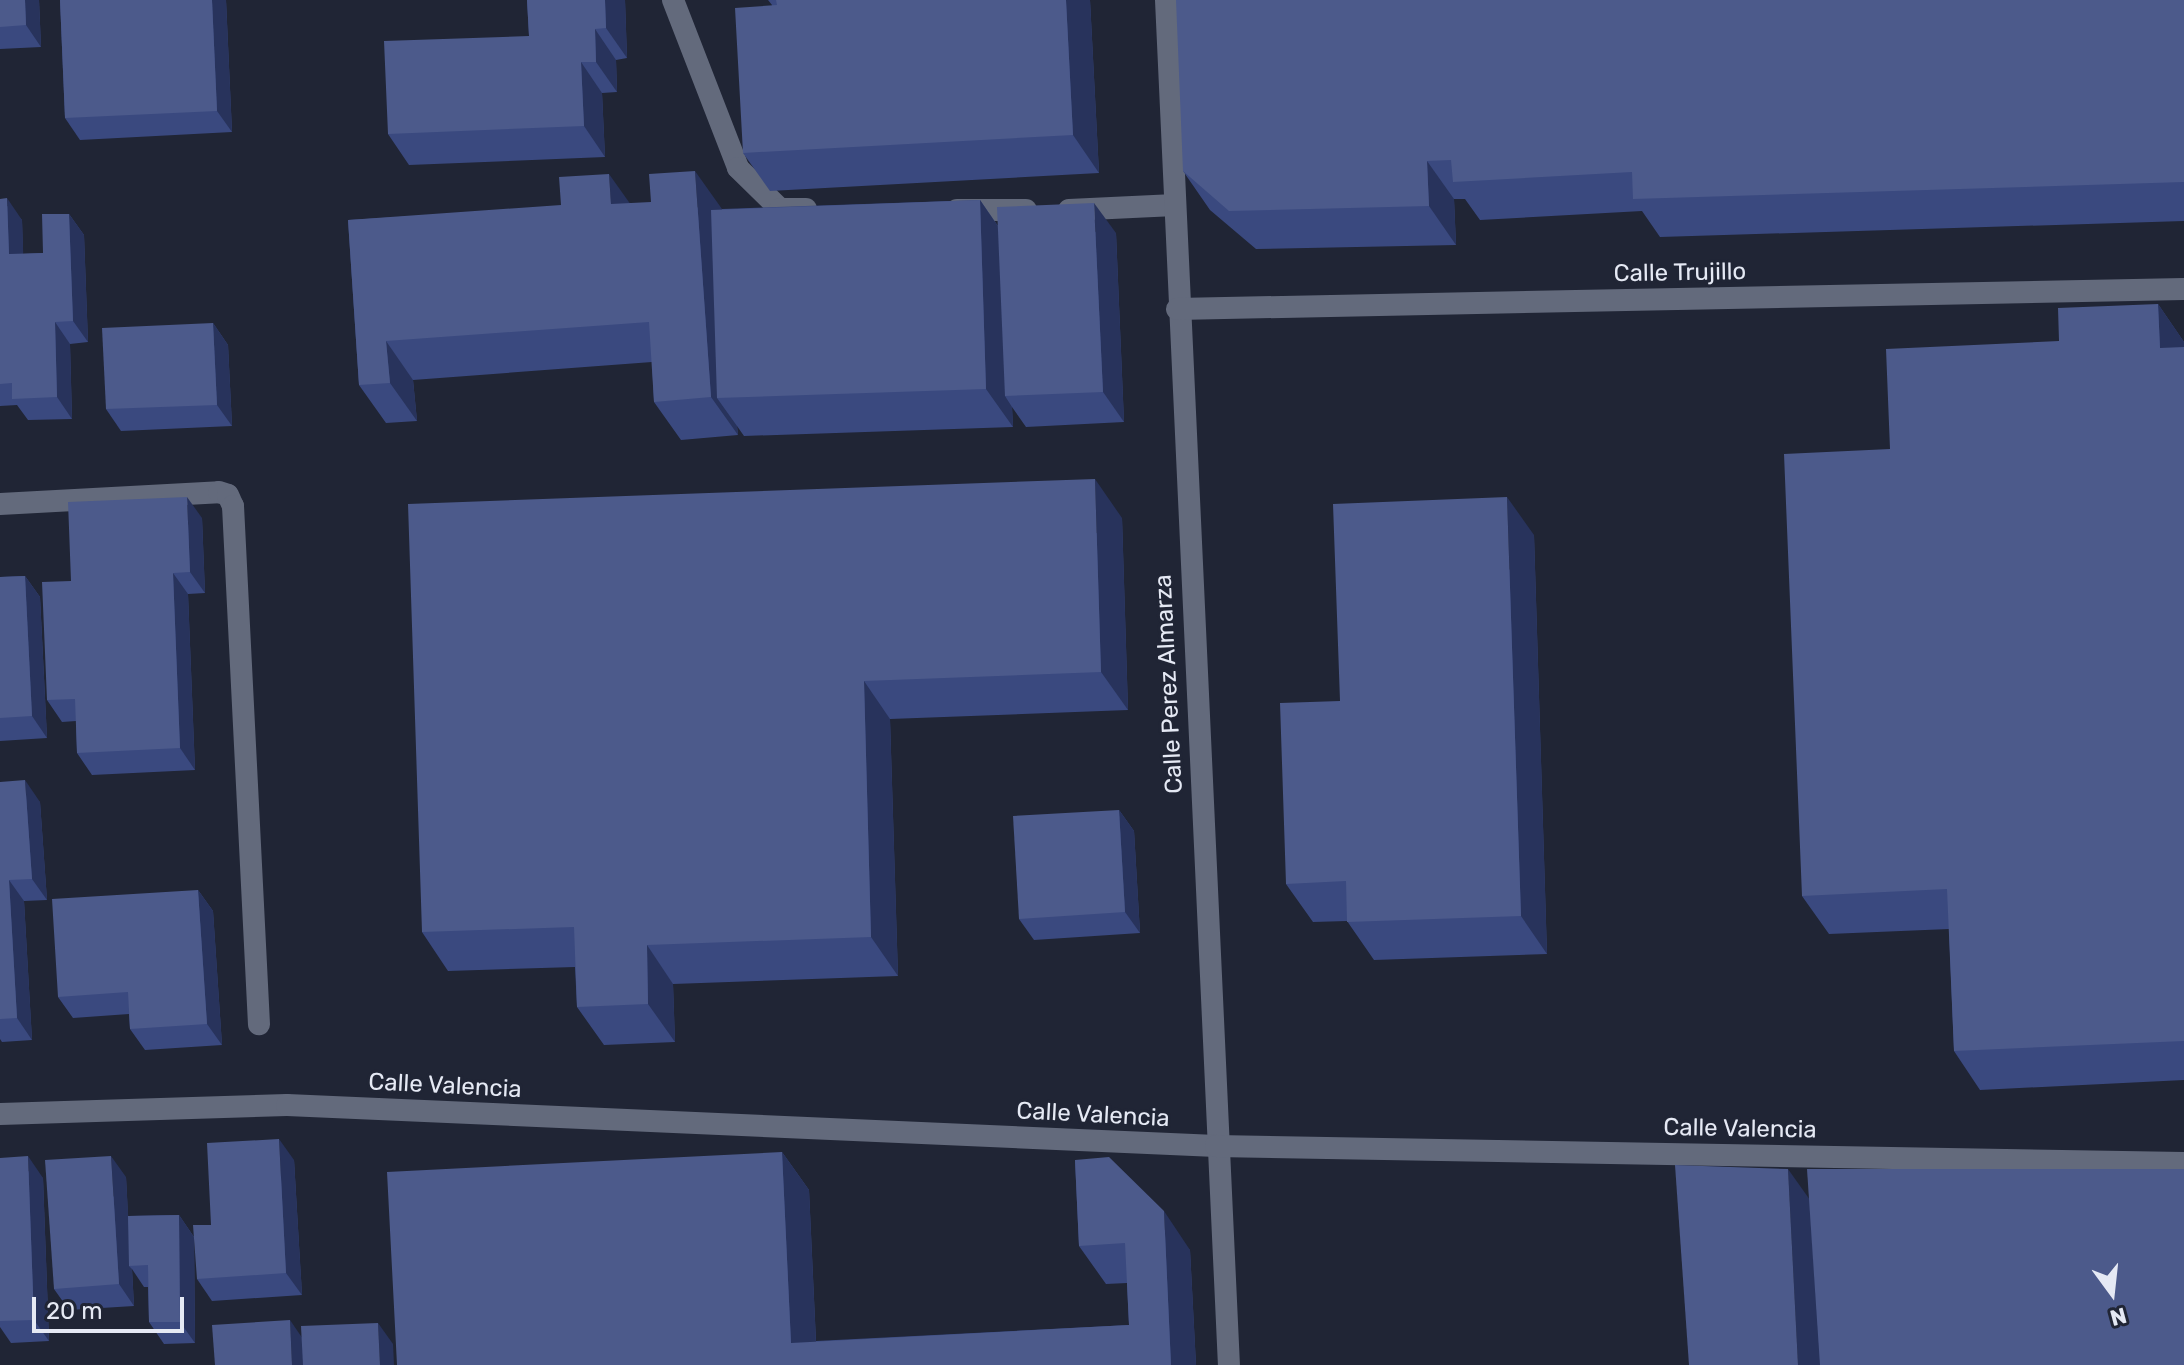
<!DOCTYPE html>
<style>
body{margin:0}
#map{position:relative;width:2184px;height:1365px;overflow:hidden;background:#202535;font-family:Rubik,sans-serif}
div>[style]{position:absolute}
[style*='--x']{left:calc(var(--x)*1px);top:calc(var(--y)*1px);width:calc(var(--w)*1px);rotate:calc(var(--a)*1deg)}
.service>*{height:22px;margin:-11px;padding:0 11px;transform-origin:11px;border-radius:11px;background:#636a7c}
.minor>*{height:22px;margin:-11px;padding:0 11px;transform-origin:11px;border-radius:11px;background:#636a7c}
.wall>*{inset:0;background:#3a497f}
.shaded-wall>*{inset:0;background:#28335c}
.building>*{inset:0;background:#4c5a8b}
span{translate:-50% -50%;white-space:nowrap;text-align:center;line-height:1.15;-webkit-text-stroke:6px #202535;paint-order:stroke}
.street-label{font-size:24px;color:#e5e9f4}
.north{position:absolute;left:2072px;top:1253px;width:80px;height:80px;-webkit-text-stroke:6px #202535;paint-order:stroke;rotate:165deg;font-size:22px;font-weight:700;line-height:32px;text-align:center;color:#e5e9f4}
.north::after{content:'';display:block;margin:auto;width:28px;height:36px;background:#e5e9f4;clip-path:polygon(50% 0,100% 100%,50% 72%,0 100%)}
.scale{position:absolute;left:32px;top:1297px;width:152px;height:36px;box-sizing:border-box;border:4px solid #e5e9f4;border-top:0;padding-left:10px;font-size:24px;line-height:28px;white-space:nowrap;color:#e5e9f4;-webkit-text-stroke:6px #202535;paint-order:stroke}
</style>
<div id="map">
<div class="service">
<div style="--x:673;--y:0;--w:180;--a:68.8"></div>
<div style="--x:738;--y:168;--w:59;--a:44.3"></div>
<div style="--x:780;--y:209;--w:26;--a:0"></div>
<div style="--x:957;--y:210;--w:69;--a:0"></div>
<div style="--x:1069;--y:210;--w:106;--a:-2.7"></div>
</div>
<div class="minor">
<div style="--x:1166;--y:0;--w:1366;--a:87.36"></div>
<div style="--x:1177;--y:309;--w:1007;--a:-1.14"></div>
<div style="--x:0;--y:504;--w:219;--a:-3.1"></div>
<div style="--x:219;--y:492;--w:9;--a:18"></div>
<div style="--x:228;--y:495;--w:12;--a:66"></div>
<div style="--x:233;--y:506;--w:519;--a:87.13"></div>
<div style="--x:0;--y:1114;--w:287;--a:-1.8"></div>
<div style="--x:287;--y:1105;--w:930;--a:2.53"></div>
<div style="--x:1216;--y:1146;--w:968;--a:1.01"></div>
</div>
<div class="wall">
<div style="clip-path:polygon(0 0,39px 0,41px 47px,0 49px)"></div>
<div style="clip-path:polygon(60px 0,226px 0,232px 132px,80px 140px,65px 118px)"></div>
<div style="clip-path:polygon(527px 0,625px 0,627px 58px,616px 60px,617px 92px,602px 93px,605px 157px,409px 165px,388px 134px,529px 36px)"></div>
<div style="clip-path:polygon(768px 0,1090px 0,1099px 173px,770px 191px,743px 153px,772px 5px)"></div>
<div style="clip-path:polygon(2184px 0,2184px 221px,1660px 237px,1642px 211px,1480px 220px,1465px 199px,1454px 199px,1456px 245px,1256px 249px,1210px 210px,1183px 171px)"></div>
<div style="clip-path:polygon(0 199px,22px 220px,23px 254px,43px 253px,69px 214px,84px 235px,88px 342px,70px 344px,72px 419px,28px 420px,17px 405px,0 406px)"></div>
<div style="clip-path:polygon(980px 200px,998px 226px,1116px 233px,1124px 422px,1026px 427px,1012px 407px,1013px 427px,744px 436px,737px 426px,738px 435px,681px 440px,654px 402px,652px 362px,413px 380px,417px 421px,386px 423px,359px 385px,348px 220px,629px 203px,722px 209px)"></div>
<div style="clip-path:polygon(2158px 304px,2184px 342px,2184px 1080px,1980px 1090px,1954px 1051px,1949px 929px,1829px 934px,1802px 896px,1890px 449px,2059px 341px)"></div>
<div style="clip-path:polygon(213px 323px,228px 345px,232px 426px,121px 431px,106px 409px)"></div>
<div style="clip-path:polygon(202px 518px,205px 593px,188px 594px,195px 770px,92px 775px,77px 753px,76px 721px,62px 722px,47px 700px,71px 581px)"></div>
<div style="clip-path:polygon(1122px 518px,1128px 710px,890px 719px,898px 976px,673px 984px,675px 1042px,604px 1045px,577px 1007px,575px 967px,448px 971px,422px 932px)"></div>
<div style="clip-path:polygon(1534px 535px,1547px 954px,1374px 960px,1347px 921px,1313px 922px,1286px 884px)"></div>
<div style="clip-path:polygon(25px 576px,40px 597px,47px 738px,0 741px,0 577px)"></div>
<div style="clip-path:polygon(0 782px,40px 802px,47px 900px,24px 901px,32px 1040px,2px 1042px,0 1039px)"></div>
<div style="clip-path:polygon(1119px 810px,1134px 831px,1140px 933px,1034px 940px,1019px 919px)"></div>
<div style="clip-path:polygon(198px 890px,213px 911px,222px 1045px,145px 1050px,130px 1029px,129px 1014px,73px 1018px,58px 997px)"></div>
<div style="clip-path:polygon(782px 1152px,809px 1190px,816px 1341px,1129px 1325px,1127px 1283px,1106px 1284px,1079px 1246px,1075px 1160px,1190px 1250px,1196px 1365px,397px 1365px)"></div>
<div style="clip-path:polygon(0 1158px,43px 1178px,49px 1341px,11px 1343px,0 1327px)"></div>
<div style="clip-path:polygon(294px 1160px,302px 1295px,212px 1301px,197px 1279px)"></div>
<div style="clip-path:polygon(126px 1177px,128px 1216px,179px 1215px,194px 1237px,195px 1343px,164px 1344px,149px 1322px,148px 1287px,144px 1287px,132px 1269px,134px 1306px,69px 1310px,54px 1289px)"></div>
</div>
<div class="shaded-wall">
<div style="clip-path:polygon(25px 0,39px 0,41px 47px,26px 25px)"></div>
<div style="clip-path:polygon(212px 0,226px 0,232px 132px,217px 111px)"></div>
<div style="clip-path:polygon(605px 0,625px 0,627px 58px,606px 28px)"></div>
<div style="clip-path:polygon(1066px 0,1090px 0,1099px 173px,1073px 135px)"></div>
<div style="clip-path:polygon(595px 29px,616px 60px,617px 92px,596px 62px)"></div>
<div style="clip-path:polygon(581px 62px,602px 93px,605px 157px,584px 126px)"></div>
<div style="clip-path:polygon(1427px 161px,1454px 199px,1456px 245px,1429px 206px)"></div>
<div style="clip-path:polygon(695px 171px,722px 209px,717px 398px,737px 426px,738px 435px,711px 397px)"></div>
<div style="clip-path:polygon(609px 174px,636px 212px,611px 204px)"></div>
<div style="clip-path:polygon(7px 198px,22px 220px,24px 276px,9px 254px)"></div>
<div style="clip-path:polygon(980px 200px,1006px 238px,1005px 396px,1012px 407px,1013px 427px,986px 389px)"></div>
<div style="clip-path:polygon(1094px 203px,1116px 233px,1124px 422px,1103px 392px)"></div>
<div style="clip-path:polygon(69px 214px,84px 235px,88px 342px,73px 321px)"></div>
<div style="clip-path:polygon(2158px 304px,2184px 342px,2184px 382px,2160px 348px)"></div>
<div style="clip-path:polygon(55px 322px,70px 344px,72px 419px,57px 397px)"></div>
<div style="clip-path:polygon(213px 323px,228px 345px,232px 426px,217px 405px)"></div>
<div style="clip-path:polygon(386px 341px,413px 380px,417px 421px,390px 383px)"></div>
<div style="clip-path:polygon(1095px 479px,1122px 518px,1128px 710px,1101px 672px)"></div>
<div style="clip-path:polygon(187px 497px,202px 518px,205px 593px,190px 572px)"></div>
<div style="clip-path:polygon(1507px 497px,1534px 535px,1547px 954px,1521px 916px)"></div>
<div style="clip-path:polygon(173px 573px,188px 594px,195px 770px,180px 748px)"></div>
<div style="clip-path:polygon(25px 576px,40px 597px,47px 738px,32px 716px)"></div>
<div style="clip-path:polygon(864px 681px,890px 719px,898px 976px,871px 937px)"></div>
<div style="clip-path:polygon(25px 780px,40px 802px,47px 900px,32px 879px)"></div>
<div style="clip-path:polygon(1119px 810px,1134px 831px,1140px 933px,1125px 912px)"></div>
<div style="clip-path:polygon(9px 880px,24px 901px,32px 1040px,17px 1018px)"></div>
<div style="clip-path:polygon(198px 890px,213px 911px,222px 1045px,207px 1024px)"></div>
<div style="clip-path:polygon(647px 945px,673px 984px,675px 1042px,648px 1004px)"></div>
<div style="clip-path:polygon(279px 1139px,294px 1160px,302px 1295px,286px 1273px)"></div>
<div style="clip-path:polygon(782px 1152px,809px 1190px,817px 1365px,791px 1343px)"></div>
<div style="clip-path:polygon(28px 1156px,43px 1178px,49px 1341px,34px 1320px)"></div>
<div style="clip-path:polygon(111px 1156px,126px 1177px,131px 1266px,129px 1266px,132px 1269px,134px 1306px,119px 1284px)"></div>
<div style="clip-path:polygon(1788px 1169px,1815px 1207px,1823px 1365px,1798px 1365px)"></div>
<div style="clip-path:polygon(1164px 1211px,1190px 1250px,1196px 1365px,1171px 1365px)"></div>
<div style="clip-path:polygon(179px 1215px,194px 1237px,195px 1343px,180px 1322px)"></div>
<div style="clip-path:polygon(290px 1320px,305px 1342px,306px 1365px,292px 1365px)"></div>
<div style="clip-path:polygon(378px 1323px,393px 1344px,394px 1365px,380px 1365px)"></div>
</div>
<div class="building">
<div style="clip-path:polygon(0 0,25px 0,26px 25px,0 27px)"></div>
<div style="clip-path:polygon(60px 0,212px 0,217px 111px,65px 118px)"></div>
<div style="clip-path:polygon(527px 0,605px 0,606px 28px,595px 29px,596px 62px,581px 62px,584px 126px,388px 134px,384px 41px,529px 36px)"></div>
<div style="clip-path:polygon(776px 0,1066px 0,1073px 135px,743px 153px,735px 8px,777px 5px)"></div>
<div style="clip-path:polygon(1176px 0,2184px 0,2184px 182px,1633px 199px,1632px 172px,1453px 182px,1451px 160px,1427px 161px,1429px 206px,1229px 211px,1183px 171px)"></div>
<div style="clip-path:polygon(695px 171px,711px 397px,654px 402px,649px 322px,386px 341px,390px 383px,359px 385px,348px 220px,561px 205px,559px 177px,609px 174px,611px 204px,651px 202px,649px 174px)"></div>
<div style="clip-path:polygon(7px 198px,9px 254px,43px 253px,42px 214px,69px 214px,73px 321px,55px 322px,57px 397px,12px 399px,12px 383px,0 384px,0 199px)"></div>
<div style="clip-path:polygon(980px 200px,986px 389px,717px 398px,711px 210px)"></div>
<div style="clip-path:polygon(1094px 203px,1103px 392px,1005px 396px,997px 207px)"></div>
<div style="clip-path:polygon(2158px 304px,2160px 348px,2184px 347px,2184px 1041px,1954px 1051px,1947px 889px,1802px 896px,1784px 454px,1890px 449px,1886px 349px,2059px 341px,2058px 308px)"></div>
<div style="clip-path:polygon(213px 323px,217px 405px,106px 409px,102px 328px)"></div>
<div style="clip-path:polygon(1095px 479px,1101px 672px,864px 681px,871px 937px,647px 945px,648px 1004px,577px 1007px,574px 927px,422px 932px,408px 504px)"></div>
<div style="clip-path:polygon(187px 497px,190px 572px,173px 573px,180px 748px,77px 753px,75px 699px,47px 700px,42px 582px,71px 581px,68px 502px)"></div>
<div style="clip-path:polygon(1507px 497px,1521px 916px,1347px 922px,1346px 881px,1286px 884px,1280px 703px,1340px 701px,1333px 504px)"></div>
<div style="clip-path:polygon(25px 576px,32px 716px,0 718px,0 577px)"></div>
<div style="clip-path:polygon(25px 780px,32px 879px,9px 880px,17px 1018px,0 1019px,0 782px)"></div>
<div style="clip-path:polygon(1119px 810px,1125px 912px,1019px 919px,1013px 816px)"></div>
<div style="clip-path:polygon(198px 890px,207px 1024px,130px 1029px,128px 992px,58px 997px,52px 899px)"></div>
<div style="clip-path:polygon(279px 1139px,286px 1273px,197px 1279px,193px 1225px,211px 1225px,207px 1143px)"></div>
<div style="clip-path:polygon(782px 1152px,791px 1343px,1129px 1325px,1125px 1243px,1079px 1246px,1075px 1160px,1109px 1157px,1164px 1211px,1171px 1365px,397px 1365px,387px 1172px)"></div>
<div style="clip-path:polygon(28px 1156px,34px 1320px,0 1321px,0 1158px)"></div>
<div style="clip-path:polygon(111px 1156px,119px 1284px,54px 1289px,45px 1160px)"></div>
<div style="clip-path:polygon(1675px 1165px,1788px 1169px,1798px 1365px,1689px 1365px)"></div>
<div style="clip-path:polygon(1807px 1169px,2184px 1169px,2184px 1365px,1820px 1365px)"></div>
<div style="clip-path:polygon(179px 1215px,180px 1322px,149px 1322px,148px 1265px,129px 1266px,128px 1216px)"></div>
<div style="clip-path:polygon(290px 1320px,292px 1365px,215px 1365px,212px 1325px)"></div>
<div style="clip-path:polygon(378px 1323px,380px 1365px,303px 1365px,301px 1326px)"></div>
</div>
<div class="street-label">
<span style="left:1680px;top:273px;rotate:-1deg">Calle Trujillo</span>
<span style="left:1169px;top:684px;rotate:-93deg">Calle Perez Almarza</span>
<span style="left:445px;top:1086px;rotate:3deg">Calle Valencia</span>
<span style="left:1093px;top:1115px;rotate:3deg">Calle Valencia</span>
<span style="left:1740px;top:1129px;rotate:1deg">Calle Valencia</span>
</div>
<div class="north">N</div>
<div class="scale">20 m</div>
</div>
